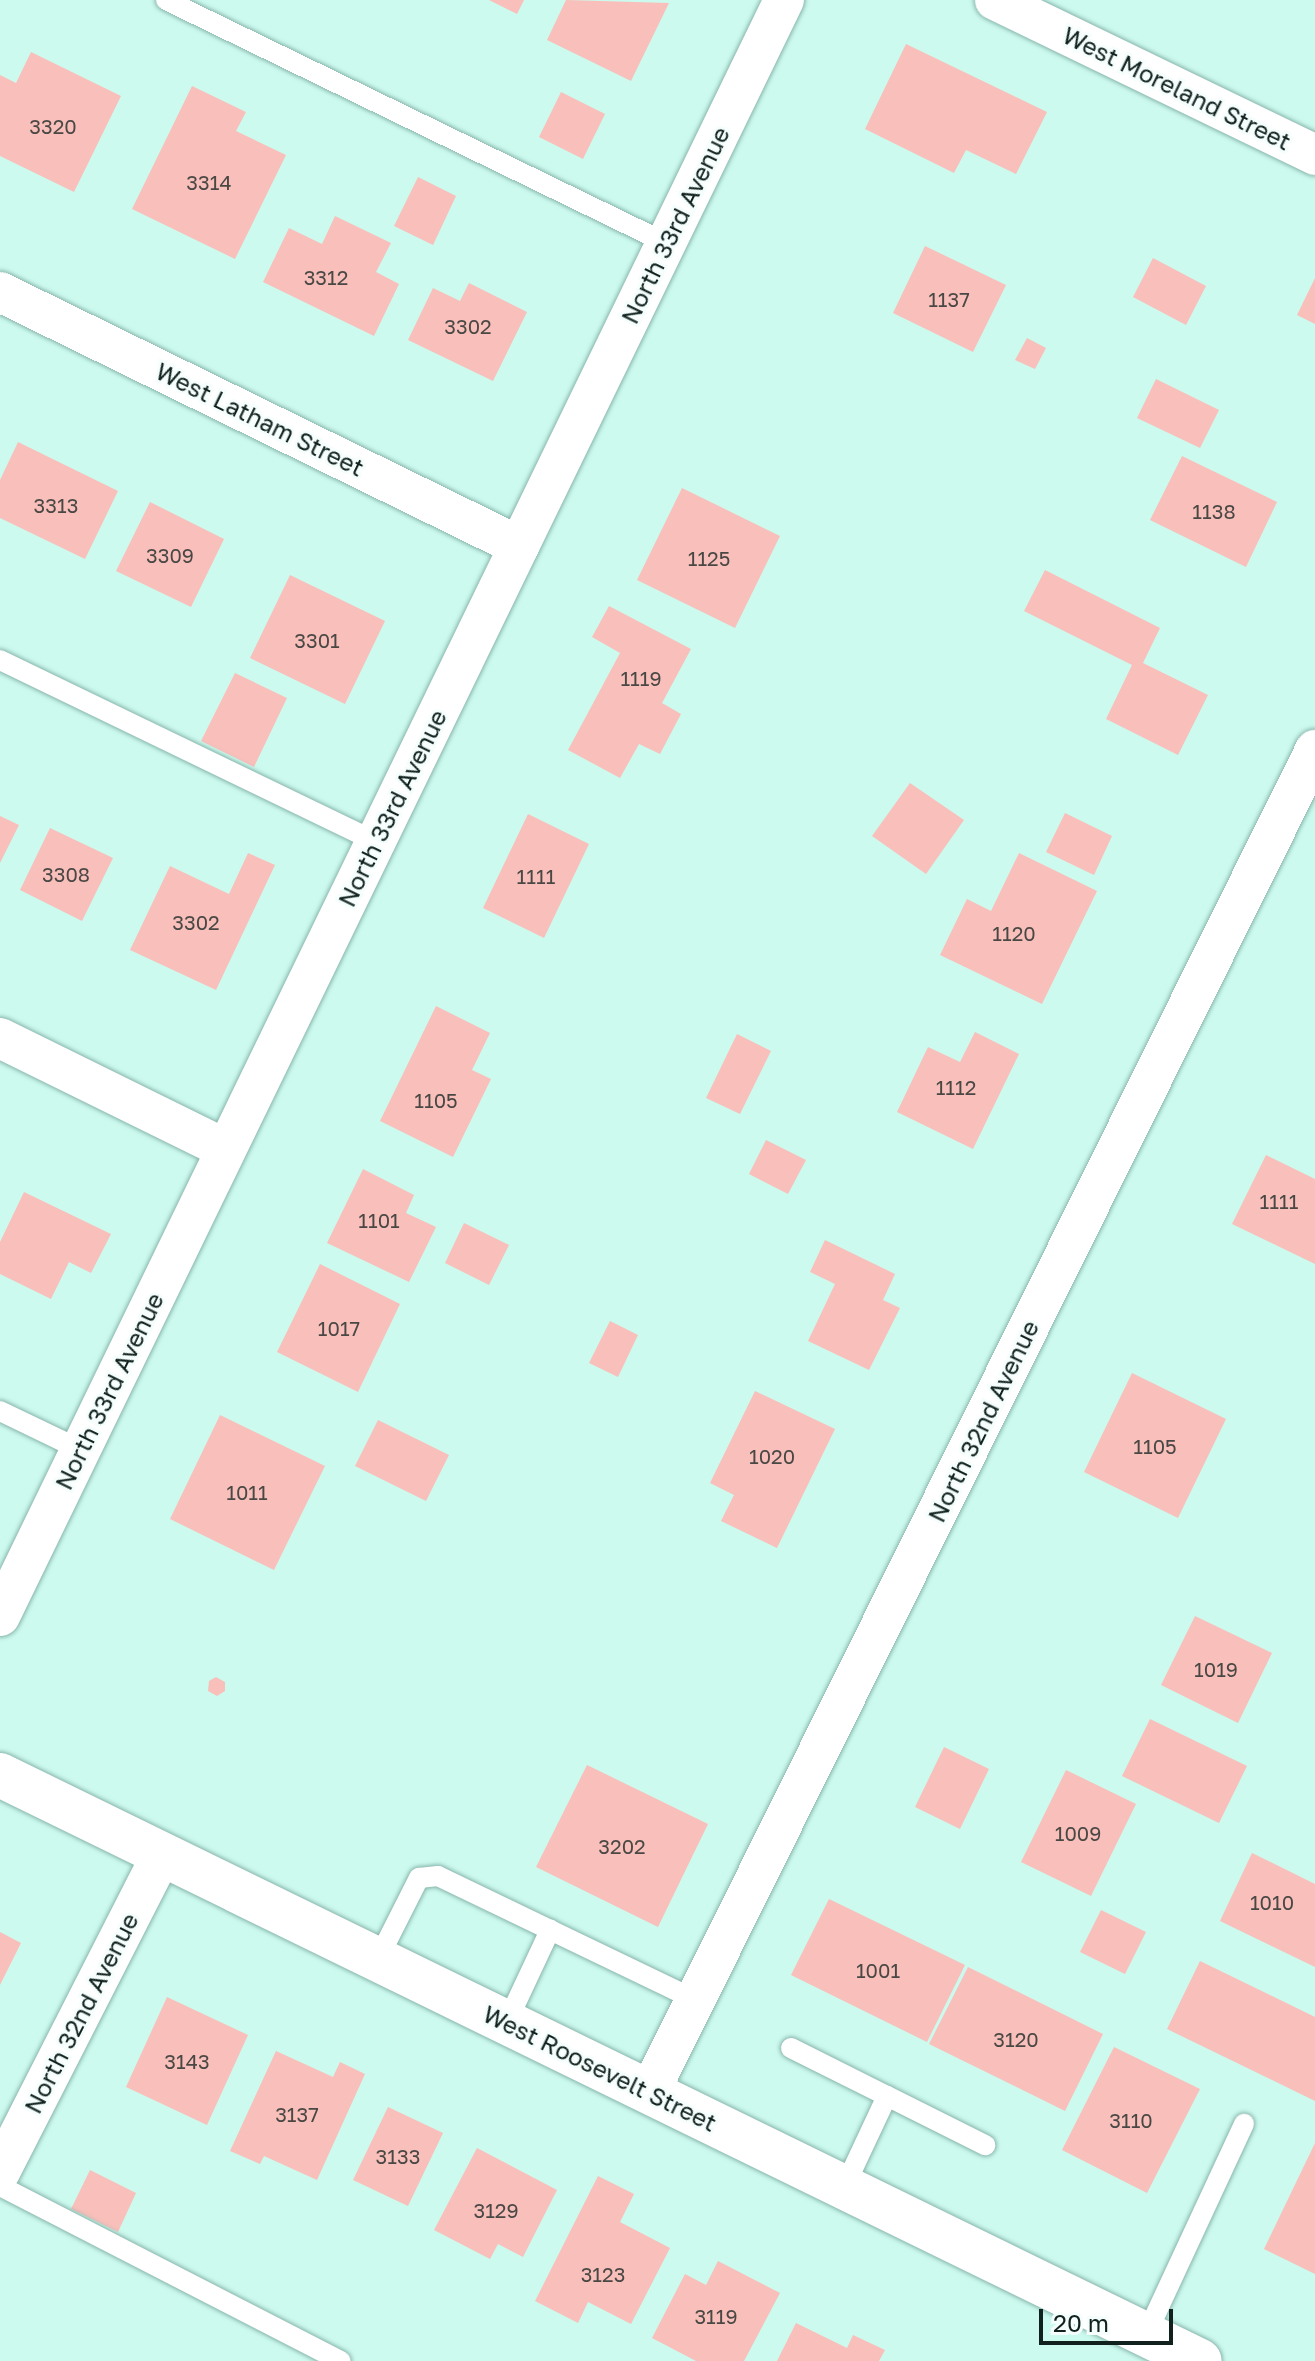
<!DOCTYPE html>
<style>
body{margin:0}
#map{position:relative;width:1315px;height:2361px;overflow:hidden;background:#ccfaef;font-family:"Golos Text",sans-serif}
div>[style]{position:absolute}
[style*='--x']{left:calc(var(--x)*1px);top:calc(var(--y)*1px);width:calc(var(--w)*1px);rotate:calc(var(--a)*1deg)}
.building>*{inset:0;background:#f9bfba}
.roads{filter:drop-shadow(0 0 2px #89b5ab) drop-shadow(0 0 2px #89b5ab)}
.lane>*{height:20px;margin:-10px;padding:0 10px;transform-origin:10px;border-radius:10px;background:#fff}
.street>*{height:40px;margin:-20px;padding:0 20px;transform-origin:20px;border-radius:20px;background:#fff}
.secondary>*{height:44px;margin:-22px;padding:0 22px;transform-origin:22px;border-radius:22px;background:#fff}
span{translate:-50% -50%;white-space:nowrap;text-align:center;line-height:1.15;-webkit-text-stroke:6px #f5fefc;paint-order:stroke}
.number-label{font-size:20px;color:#4a4845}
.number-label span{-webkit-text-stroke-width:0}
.street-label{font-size:24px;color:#10211e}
.scale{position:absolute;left:1039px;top:2309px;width:134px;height:36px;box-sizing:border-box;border:4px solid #10211e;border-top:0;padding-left:10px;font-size:24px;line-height:28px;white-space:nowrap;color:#10211e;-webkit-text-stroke:6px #f5fefc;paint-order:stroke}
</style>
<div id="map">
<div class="building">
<div style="clip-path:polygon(489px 0,524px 0,517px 14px)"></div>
<div style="clip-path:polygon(566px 0,669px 3px,631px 81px,547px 40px)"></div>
<div style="clip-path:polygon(906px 44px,1047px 112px,1016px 174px,966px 150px,954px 173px,865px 129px)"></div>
<div style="clip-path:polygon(31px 52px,121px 96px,74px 192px,0 156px,0 75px,16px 83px)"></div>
<div style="clip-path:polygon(192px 86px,246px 112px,236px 131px,286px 155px,235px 259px,132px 209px)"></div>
<div style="clip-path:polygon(561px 92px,605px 114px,583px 159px,539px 137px)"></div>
<div style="clip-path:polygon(418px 177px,456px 196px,433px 245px,394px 226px)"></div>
<div style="clip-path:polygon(335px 216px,391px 243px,376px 272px,399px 284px,374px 336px,263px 282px,289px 228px,322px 244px)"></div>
<div style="clip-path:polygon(925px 246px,1006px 285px,973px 352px,893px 313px)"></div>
<div style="clip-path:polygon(1153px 258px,1206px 286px,1186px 325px,1133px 297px)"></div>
<div style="clip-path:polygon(1315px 278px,1315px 324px,1297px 315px)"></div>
<div style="clip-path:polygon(469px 283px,527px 312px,493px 381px,408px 340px,433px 288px,460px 301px)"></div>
<div style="clip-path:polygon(1027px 338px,1046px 348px,1035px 369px,1015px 360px)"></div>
<div style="clip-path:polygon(1156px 379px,1219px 410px,1200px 448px,1137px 418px)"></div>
<div style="clip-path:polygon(18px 442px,118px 491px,85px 559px,0 518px,0 480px)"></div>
<div style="clip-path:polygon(1182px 456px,1277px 502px,1246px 567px,1150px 520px)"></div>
<div style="clip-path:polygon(682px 488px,780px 536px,735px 628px,637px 580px)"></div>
<div style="clip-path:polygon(150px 502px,224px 539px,191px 607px,116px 571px)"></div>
<div style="clip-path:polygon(1045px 570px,1160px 628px,1143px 663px,1208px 695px,1178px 755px,1106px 719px,1132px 665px,1024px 611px)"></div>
<div style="clip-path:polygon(290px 575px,385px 621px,345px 704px,250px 658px)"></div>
<div style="clip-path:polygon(609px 606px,691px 649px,662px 703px,681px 714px,660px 754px,639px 744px,620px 778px,568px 750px,620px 653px,592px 637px)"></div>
<div style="clip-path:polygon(235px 673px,287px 698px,254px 767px,201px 741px)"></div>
<div style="clip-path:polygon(910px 783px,964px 820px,926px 874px,872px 836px)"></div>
<div style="clip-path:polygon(1065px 813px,1112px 836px,1094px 875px,1046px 852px)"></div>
<div style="clip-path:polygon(528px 814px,589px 844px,544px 938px,483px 908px)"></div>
<div style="clip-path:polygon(0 816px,19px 825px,0 863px)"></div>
<div style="clip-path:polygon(50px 828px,113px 858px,82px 921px,20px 890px)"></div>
<div style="clip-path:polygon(248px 853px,275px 865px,216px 990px,130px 950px,170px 866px,229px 894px)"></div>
<div style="clip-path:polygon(1019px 853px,1097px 891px,1042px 1004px,940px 955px,967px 899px,991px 911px)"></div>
<div style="clip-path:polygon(436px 1006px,490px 1033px,472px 1070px,491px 1079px,453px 1157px,380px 1121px)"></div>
<div style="clip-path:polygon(975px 1032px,1019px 1054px,973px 1149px,897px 1112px,928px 1047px,960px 1062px)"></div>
<div style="clip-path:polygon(737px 1034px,771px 1051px,740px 1114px,706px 1098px)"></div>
<div style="clip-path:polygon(766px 1140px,806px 1160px,788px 1194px,749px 1174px)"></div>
<div style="clip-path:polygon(1266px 1155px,1315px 1179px,1315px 1264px,1232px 1224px)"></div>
<div style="clip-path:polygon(363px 1169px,414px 1195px,406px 1213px,436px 1227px,409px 1282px,327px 1243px)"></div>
<div style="clip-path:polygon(24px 1192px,111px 1234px,91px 1273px,69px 1262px,51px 1299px,0 1274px,0 1242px)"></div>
<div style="clip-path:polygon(464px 1223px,509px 1245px,489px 1285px,445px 1263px)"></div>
<div style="clip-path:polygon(825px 1240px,895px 1274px,883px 1300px,900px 1308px,869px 1370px,808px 1341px,835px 1284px,810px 1272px)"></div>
<div style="clip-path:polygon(320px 1264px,400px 1304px,358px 1392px,277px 1352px)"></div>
<div style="clip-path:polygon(610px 1321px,638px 1335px,618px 1377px,589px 1363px)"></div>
<div style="clip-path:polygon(1132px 1373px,1226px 1419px,1178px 1518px,1084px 1472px)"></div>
<div style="clip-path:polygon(755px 1391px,835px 1429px,777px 1548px,721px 1521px,734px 1495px,710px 1483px)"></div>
<div style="clip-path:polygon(220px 1415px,325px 1466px,274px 1570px,170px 1519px)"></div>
<div style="clip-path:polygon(378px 1420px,449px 1455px,426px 1501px,355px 1466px)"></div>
<div style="clip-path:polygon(1195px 1616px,1272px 1653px,1238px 1723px,1161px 1685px)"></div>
<div style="clip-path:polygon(216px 1677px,225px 1682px,225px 1691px,217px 1696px,208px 1691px,209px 1681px)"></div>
<div style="clip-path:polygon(1150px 1719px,1247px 1766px,1219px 1823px,1122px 1776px)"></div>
<div style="clip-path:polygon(944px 1747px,989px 1769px,960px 1829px,915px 1807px)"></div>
<div style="clip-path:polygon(587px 1765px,708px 1824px,658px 1927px,536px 1867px)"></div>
<div style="clip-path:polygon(1066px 1770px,1136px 1804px,1091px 1896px,1021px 1862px)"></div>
<div style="clip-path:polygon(1252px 1853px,1315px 1884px,1315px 1967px,1220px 1921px)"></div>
<div style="clip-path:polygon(829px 1899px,965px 1965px,927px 2042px,791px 1975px)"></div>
<div style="clip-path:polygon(1101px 1910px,1146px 1932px,1125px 1974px,1080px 1952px)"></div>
<div style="clip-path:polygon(0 1932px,21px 1943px,0 1985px)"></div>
<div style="clip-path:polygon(1200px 1961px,1315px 2017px,1315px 2101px,1167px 2029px)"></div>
<div style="clip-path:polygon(968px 1967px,1103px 2034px,1065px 2111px,929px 2044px)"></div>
<div style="clip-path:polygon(167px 1997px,248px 2035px,207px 2125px,126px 2087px)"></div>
<div style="clip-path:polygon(1114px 2047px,1200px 2089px,1147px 2193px,1062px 2150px)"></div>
<div style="clip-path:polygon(276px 2051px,333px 2077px,340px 2062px,365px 2074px,317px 2180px,264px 2156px,260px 2164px,230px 2151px)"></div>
<div style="clip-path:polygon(388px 2107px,443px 2133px,408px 2206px,353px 2180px)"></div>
<div style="clip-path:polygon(1315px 2143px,1315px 2274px,1264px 2249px)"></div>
<div style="clip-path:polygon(477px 2148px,557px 2190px,523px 2257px,498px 2244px,490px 2259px,434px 2230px)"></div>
<div style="clip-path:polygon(90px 2170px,136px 2193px,118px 2232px,71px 2209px)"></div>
<div style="clip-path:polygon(598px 2176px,634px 2194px,620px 2222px,670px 2248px,631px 2324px,588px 2302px,578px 2323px,535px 2301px)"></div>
<div style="clip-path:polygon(718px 2261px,780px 2293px,744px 2361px,696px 2361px,652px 2338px,685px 2274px,706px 2285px)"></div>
<div style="clip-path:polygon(796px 2323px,847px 2348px,853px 2335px,885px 2350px,879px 2361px,777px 2361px)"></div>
</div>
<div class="roads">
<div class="lane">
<div style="--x:166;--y:0;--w:556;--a:25.92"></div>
<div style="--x:0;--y:660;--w:418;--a:25.8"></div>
<div style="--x:0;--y:1411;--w:90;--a:25.7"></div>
<div style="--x:378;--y:1959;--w:91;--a:-63.2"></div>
<div style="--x:419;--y:1878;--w:19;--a:-6"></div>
<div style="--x:438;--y:1876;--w:286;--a:25.7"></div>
<div style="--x:507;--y:2022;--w:102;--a:-64.9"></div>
<div style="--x:791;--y:2048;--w:107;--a:26.6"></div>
<div style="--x:887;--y:2096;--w:102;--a:115.1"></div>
<div style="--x:887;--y:2096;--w:110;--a:26.6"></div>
<div style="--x:0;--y:2186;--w:383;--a:27.2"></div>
<div style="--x:1146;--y:2335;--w:233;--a:-65.1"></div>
</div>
<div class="street">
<div style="--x:995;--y:0;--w:356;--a:25.8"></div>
<div style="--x:0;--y:292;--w:578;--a:26.08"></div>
<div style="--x:0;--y:1038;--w:252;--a:26.2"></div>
<div style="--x:0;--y:1616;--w:1796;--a:-64.12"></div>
<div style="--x:650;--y:2091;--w:1497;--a:-63.62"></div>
<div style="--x:0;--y:2172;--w:357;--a:-63"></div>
</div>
<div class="secondary">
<div style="--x:0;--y:1775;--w:1335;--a:26.03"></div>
</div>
</div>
<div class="number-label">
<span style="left:53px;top:126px">3320</span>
<span style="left:209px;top:182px">3314</span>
<span style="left:326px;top:277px">3312</span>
<span style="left:949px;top:299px">1137</span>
<span style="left:468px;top:326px">3302</span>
<span style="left:56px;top:505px">3313</span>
<span style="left:1214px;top:511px">1138</span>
<span style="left:170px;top:555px">3309</span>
<span style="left:709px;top:558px">1125</span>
<span style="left:317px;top:640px">3301</span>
<span style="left:641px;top:678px">1119</span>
<span style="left:66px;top:874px">3308</span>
<span style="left:536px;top:876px">1111</span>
<span style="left:196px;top:922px">3302</span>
<span style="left:1014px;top:933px">1120</span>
<span style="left:956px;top:1087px">1112</span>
<span style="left:436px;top:1100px">1105</span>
<span style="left:1279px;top:1201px">1111</span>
<span style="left:379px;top:1220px">1101</span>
<span style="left:339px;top:1328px">1017</span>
<span style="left:1155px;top:1446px">1105</span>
<span style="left:772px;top:1456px">1020</span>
<span style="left:247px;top:1492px">1011</span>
<span style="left:1216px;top:1669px">1019</span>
<span style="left:1078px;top:1833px">1009</span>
<span style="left:622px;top:1846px">3202</span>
<span style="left:1272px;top:1902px">1010</span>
<span style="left:878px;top:1970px">1001</span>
<span style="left:1016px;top:2039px">3120</span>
<span style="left:187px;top:2061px">3143</span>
<span style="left:297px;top:2114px">3137</span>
<span style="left:1131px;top:2120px">3110</span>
<span style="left:398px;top:2156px">3133</span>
<span style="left:496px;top:2210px">3129</span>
<span style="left:603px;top:2274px">3123</span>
<span style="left:716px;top:2316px">3119</span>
</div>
<div class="street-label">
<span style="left:1177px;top:88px;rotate:26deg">West Moreland Street</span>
<span style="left:675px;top:225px;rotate:-64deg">North 33rd Avenue</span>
<span style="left:260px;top:419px;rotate:26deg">West Latham Street</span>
<span style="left:392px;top:808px;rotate:-64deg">North 33rd Avenue</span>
<span style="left:109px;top:1391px;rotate:-64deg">North 33rd Avenue</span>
<span style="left:983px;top:1421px;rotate:-64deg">North 32nd Avenue</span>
<span style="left:81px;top:2013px;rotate:-63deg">North 32nd Avenue</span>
<span style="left:600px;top:2068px;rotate:26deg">West Roosevelt Street</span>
</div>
<div class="scale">20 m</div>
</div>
